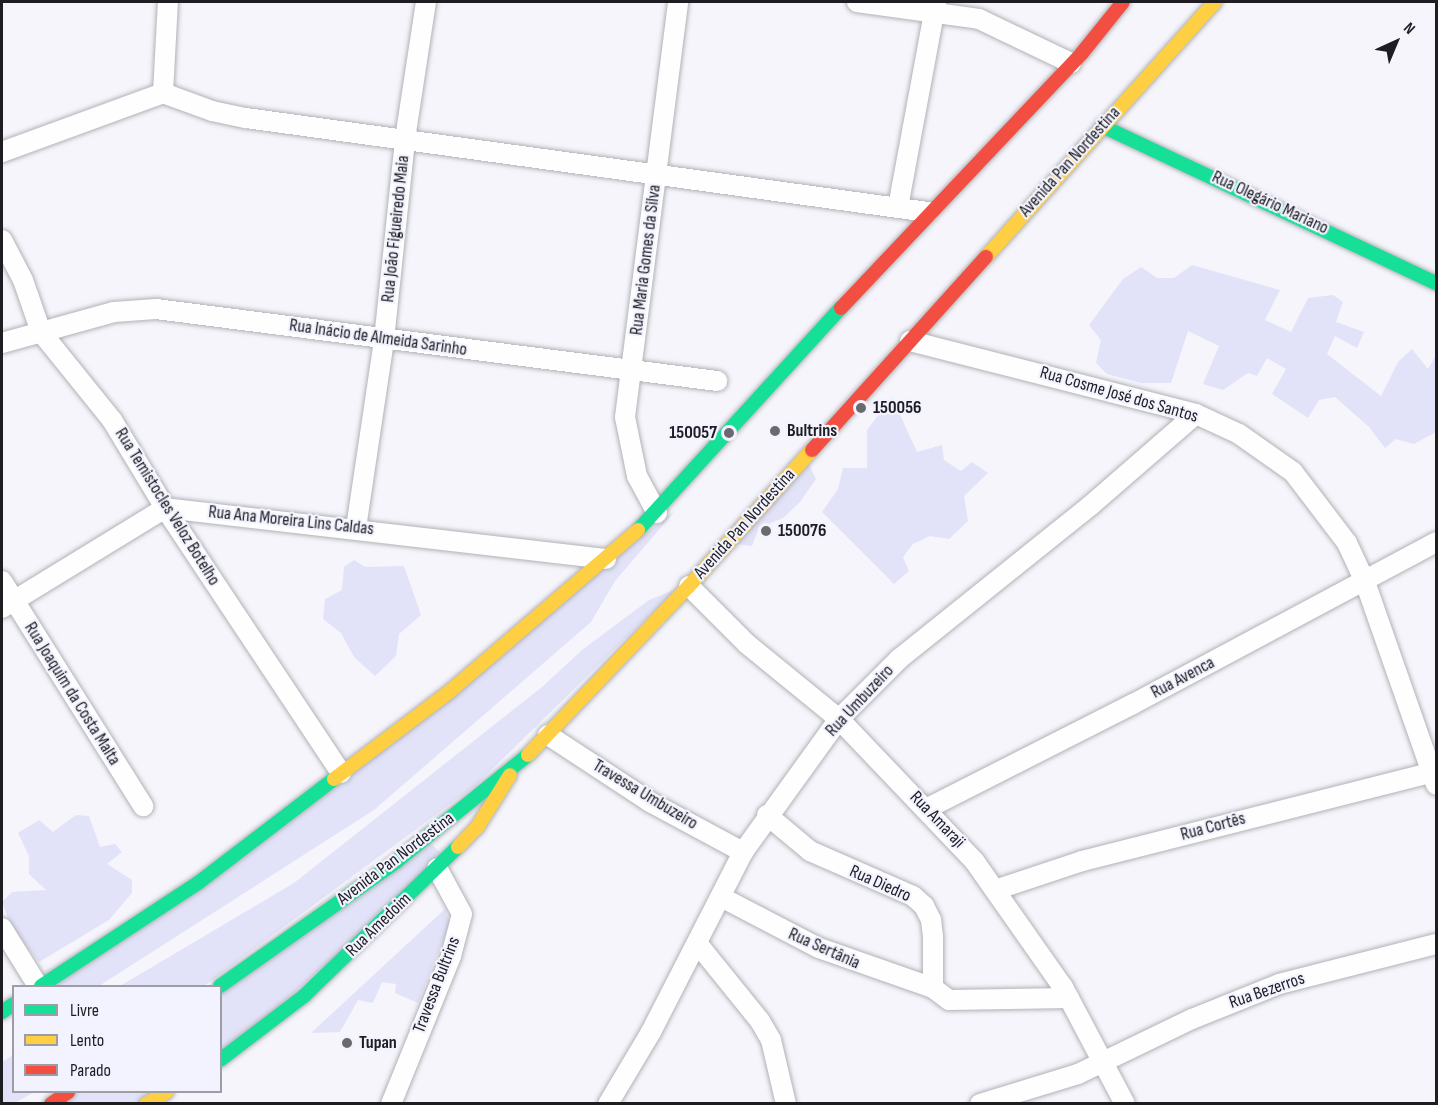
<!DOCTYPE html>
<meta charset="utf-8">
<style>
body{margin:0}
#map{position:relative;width:1438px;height:1105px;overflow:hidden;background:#f5f5fb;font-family:"Sofia Sans Condensed",sans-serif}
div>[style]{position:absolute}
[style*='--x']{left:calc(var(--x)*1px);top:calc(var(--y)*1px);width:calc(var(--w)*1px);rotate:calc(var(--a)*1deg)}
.green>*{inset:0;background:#e2e3f9}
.roads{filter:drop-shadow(0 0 2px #b1b2b7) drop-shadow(0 0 2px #b1b2b7)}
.street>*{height:20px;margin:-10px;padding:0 10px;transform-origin:10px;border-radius:10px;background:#fefefe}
.fast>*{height:14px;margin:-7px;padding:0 7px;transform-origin:7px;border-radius:7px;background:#16e098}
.slow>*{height:14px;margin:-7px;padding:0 7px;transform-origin:7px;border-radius:7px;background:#ffcf43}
.jam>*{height:14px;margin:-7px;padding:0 7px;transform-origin:7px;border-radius:7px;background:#f24e42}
.dots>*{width:16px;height:16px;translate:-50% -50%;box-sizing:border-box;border:3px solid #f2f3fe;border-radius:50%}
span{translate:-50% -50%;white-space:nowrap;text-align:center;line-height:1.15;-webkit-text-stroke:4.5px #f2f3fe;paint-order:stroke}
.street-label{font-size:18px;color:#1d1d22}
.poi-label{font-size:18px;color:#1d1d22;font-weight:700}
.left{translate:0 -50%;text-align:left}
.right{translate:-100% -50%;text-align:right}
.frame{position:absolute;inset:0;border:3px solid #1d1d22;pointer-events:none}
.legend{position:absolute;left:12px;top:985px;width:210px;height:108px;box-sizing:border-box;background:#f2f3fe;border:2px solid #9d9da6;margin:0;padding:8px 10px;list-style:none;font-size:18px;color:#1d1d22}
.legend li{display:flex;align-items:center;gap:12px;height:30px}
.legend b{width:30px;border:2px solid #9d9da6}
.north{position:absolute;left:1366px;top:12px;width:60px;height:60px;-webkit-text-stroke:4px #f2f3fe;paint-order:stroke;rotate:44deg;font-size:16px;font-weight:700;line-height:24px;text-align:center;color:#1d1d22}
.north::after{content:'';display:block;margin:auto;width:21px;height:27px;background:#1d1d22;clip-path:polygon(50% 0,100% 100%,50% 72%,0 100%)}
</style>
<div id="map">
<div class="green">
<div style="clip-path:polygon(1192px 265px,1280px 290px,1265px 320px,1291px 332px,1308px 298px,1333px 295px,1343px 302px,1336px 322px,1364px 332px,1357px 348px,1335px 336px,1327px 354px,1381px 396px,1398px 362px,1412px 349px,1428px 369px,1436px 355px,1436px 432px,1414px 444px,1396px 439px,1385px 448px,1369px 427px,1335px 397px,1319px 400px,1308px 418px,1272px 394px,1286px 369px,1267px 358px,1257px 376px,1248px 373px,1223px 390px,1203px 384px,1219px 346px,1188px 331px,1171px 383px,1141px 383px,1107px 374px,1096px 363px,1101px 340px,1089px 325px,1123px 279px,1141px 267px,1157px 278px,1174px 278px)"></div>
<div style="clip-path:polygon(892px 397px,917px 452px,942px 445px,944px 460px,961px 471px,972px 462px,988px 473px,964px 496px,968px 521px,949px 539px,930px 536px,913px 544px,903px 557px,909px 571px,894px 584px,822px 512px,838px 489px,843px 468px,867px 468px,867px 430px)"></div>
<div style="clip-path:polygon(807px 461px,816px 479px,800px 502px,783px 518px,759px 528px,752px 546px,736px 544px)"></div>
<div style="clip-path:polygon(675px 511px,615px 581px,591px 622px,374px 810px,99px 986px,55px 986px)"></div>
<div style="clip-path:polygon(354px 560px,365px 567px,404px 566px,421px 615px,399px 634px,396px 656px,375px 676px,354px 657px,341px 633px,323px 619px,325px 599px,342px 590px,344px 567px)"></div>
<div style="clip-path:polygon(676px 589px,476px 785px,204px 986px,120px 986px,294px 883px,542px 687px,582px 650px,649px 600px)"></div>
<div style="clip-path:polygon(76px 815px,89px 816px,100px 847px,115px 844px,122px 852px,107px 864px,132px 880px,132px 893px,109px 920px,39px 962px,12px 928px,2px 902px,12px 892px,46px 890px,29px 874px,29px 856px,18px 833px,39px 820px,53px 832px)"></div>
<div style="clip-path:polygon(428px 841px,445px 857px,221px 1058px,221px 990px)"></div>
<div style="clip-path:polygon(445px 909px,450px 923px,418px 1003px,395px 993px,396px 984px,382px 982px,373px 1003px,358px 1000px,340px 1032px,311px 1033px)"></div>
<div style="clip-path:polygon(13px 1055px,14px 1092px,34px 1092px,15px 1103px,2px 1103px,2px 1062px)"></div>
<div style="clip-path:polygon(73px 1092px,160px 1092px,138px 1103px,55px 1104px)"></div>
</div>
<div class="roads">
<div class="street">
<div style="--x:857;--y:2;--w:123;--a:7.9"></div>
<div style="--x:979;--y:19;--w:102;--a:25.6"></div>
<div style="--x:163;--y:93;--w:91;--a:-86.9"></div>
<div style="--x:2;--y:152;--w:171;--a:-20.1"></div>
<div style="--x:163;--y:93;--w:52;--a:20.2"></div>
<div style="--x:212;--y:111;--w:35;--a:12"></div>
<div style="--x:246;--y:118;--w:688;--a:7.85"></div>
<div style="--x:898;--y:207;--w:208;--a:-79.5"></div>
<div style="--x:2;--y:240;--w:45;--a:62.3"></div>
<div style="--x:23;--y:280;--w:55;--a:70.9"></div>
<div style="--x:41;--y:332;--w:113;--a:51.1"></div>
<div style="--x:112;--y:420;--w:103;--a:58.9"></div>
<div style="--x:165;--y:508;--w:318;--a:56.4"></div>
<div style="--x:910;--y:341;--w:295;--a:14.3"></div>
<div style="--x:1196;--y:414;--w:47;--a:24.9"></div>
<div style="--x:1239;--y:434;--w:66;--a:35.1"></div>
<div style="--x:1293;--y:472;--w:89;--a:52.7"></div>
<div style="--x:1347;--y:543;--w:40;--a:65"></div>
<div style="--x:1364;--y:579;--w:218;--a:70.7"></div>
<div style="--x:2;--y:343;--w:116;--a:-15.5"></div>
<div style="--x:114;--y:312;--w:42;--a:-4.1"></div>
<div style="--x:156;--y:309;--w:566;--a:7.31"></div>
<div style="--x:657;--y:513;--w:42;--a:-118.4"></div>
<div style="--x:637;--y:476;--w:60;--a:-101.5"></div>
<div style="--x:625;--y:417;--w:418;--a:-82.7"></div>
<div style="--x:356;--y:528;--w:190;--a:-81.5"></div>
<div style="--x:384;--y:340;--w:202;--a:-84"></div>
<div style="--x:405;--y:139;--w:139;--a:-81.3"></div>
<div style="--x:2;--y:581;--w:266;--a:57.9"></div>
<div style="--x:689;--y:586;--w:82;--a:45"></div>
<div style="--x:747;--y:644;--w:119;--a:39.2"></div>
<div style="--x:839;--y:719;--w:197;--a:46.4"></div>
<div style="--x:975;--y:862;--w:153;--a:54.9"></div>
<div style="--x:1063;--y:987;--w:132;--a:62.1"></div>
<div style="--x:2;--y:608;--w:191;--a:-31.5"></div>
<div style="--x:165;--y:508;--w:444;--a:6.6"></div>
<div style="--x:548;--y:735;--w:122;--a:33.3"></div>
<div style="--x:650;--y:802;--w:106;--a:28.3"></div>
<div style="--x:926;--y:809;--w:232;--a:-26.9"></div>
<div style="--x:1133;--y:704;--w:344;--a:-28.1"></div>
<div style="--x:767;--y:815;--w:56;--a:39.9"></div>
<div style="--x:810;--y:851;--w:112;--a:23.6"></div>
<div style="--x:913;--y:896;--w:15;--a:42"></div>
<div style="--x:924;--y:906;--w:16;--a:63"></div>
<div style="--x:931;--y:920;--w:17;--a:83"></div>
<div style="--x:933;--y:937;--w:51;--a:90"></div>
<div style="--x:995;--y:890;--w:92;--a:-18.4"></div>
<div style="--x:1082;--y:861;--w:363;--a:-14.2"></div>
<div style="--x:721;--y:897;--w:110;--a:27.5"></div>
<div style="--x:819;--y:948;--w:121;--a:19.3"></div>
<div style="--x:933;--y:988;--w:20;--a:37"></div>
<div style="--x:949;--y:1000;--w:120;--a:-1"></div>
<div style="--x:2;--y:928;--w:68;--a:58.2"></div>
<div style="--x:697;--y:943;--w:100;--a:51.1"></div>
<div style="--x:760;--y:1021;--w:22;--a:60"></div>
<div style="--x:771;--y:1040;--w:66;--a:76.8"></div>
<div style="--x:391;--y:1104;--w:160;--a:-67.9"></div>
<div style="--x:451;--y:956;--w:43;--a:-75.3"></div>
<div style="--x:462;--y:914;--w:52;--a:-118.5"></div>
<div style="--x:608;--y:1104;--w:84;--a:-59.2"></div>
<div style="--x:651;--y:1032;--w:202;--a:-62.9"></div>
<div style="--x:743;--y:852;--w:164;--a:-54.2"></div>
<div style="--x:839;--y:719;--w:85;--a:-45"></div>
<div style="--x:899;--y:659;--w:245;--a:-38.7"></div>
<div style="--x:1090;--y:506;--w:140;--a:-41"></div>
<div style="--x:980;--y:1104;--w:102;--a:-17"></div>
<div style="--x:1078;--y:1074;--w:127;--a:-25.8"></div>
<div style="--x:1192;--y:1019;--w:94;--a:-21.9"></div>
<div style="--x:1279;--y:984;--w:162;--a:-14.3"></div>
</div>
<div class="fast">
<div style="--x:1102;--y:126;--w:369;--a:25.2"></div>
<div style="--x:638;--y:530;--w:301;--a:-47.6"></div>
<div style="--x:41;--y:986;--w:188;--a:-33.3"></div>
<div style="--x:198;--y:883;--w:171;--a:-37.4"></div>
<div style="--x:220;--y:986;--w:217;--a:-35.2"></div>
<div style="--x:397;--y:861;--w:169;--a:-39"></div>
<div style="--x:2;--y:1012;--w:14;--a:-34"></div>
<div style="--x:220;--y:1060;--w:106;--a:-37.3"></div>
<div style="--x:304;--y:996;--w:214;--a:-44.1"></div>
</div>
<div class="slow">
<div style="--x:986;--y:257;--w:343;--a:-48.1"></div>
<div style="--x:528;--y:755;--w:233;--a:-46.4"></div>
<div style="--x:689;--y:586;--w:183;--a:-47.9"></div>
<div style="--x:334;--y:779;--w:144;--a:-37.1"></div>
<div style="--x:449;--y:692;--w:249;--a:-40.6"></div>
<div style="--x:458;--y:847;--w:29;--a:-46"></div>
<div style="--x:478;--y:826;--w:60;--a:-57.9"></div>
<div style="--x:146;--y:1104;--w:24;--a:-30"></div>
</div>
<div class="jam">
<div style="--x:841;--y:308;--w:351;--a:-46.6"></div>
<div style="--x:1082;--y:53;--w:65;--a:-51.2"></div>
<div style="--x:812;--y:450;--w:260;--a:-48"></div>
<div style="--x:51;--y:1104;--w:21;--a:-35"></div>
</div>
</div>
<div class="dots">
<div style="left:861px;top:408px;background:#69696e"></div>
<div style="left:775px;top:431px;background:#69696e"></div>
<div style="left:729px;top:433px;background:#69696e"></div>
<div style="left:766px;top:531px;background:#69696e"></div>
<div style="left:347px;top:1043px;background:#69696e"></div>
</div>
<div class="street-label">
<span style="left:1070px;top:162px;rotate:-48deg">Avenida Pan Nordestina</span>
<span style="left:1270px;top:203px;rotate:25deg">Rua Olegário Mariano</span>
<span style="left:396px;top:229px;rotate:-84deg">Rua João Figueiredo Maia</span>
<span style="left:646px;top:260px;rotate:-83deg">Rua Maria Gomes da Silva</span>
<span style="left:378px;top:338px;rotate:8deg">Rua Inácio de Almeida Sarinho</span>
<span style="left:1119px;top:395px;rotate:16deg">Rua Cosme José dos Santos</span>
<span style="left:167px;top:507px;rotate:58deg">Rua Temistocles Veloz Botelho</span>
<span style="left:291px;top:521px;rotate:6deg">Rua Ana Moreira Lins Caldas</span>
<span style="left:745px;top:524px;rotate:-48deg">Avenida Pan Nordestina</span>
<span style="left:1183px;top:678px;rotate:-28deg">Rua Avenca</span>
<span style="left:72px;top:694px;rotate:58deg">Rua Joaquim da Costa Malta</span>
<span style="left:860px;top:701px;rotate:-47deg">Rua Umbuzeiro</span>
<span style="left:645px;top:795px;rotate:31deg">Travessa Umbuzeiro</span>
<span style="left:937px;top:820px;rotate:46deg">Rua Amaraji</span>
<span style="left:1213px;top:827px;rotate:-15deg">Rua Cortês</span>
<span style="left:396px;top:859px;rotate:-37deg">Avenida Pan Nordestina</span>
<span style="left:880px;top:884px;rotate:24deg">Rua Diedro</span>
<span style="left:379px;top:925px;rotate:-44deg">Rua Amedoim</span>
<span style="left:824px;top:949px;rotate:24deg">Rua Sertânia</span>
<span style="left:437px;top:985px;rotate:-69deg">Travessa Bultrins</span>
<span style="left:1267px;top:991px;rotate:-19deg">Rua Bezerros</span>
</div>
<div class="poi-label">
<span class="left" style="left:873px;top:408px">150056</span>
<span class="left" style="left:787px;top:431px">Bultrins</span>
<span class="right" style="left:717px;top:433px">150057</span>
<span class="left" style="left:778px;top:531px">150076</span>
<span class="left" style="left:359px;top:1043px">Tupan</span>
</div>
<div class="frame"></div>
<ul class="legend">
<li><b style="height:8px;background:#16e098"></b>Livre</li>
<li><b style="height:8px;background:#ffcf43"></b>Lento</li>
<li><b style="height:8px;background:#f24e42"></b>Parado</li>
</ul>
<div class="north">N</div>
</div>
